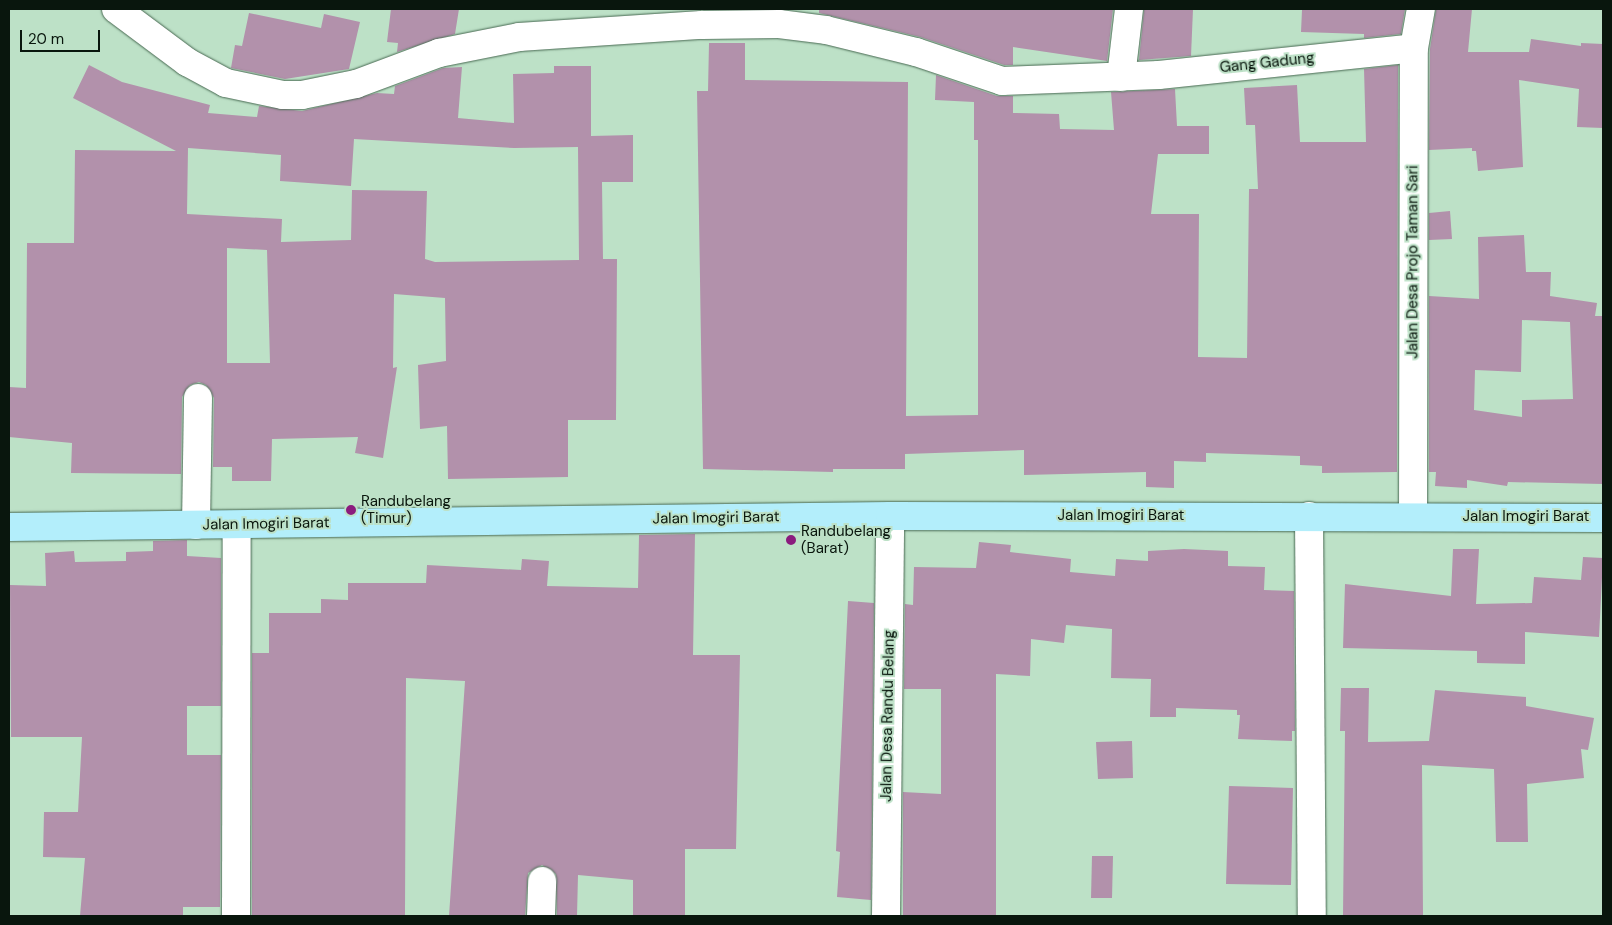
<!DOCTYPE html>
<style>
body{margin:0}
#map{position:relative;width:1612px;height:925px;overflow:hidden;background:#bde1c7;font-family:"DM Sans",sans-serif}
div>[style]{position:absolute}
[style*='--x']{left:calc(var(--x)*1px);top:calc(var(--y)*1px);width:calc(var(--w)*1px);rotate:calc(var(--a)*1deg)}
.building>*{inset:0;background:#b291ab}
.roads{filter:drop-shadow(0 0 1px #486952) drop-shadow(0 0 1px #486952)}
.minor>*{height:28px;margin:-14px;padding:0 14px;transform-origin:14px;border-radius:14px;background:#fff}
.major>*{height:28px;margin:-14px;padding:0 14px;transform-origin:14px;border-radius:14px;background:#b3eefb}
.dots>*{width:14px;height:14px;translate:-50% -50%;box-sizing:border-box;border:2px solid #bde1c7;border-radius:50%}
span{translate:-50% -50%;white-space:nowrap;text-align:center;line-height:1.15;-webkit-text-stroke:4px #bde1c7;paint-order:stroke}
.street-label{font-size:15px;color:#09160d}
.poi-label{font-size:15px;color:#09160d}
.left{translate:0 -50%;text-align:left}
.frame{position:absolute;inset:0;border:10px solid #09160d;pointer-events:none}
.scale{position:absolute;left:20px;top:30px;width:80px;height:22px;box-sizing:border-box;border:2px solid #09160d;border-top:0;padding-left:6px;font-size:15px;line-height:18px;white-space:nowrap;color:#09160d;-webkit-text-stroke:4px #bde1c7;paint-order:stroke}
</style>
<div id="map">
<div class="building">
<div style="clip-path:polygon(391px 9px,459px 9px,455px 34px,397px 52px,398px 43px,387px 42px)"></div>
<div style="clip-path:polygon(819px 9px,1113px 9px,1107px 61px,1013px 47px,1013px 65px,1004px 65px,920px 37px,819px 13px)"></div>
<div style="clip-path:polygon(1144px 9px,1193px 9px,1191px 56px,1139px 60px)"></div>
<div style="clip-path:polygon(1319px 9px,1405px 9px,1401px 34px,1364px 38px,1364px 34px,1301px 32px,1302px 10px)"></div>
<div style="clip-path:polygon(1436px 9px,1472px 9px,1468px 52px,1529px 52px,1531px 39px,1581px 46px,1581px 43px,1603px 44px,1603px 128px,1577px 127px,1579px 89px,1519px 80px,1523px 167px,1478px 171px,1476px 151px,1472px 151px,1472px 148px,1429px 150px,1430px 49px)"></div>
<div style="clip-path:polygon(249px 13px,321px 28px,324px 14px,360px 22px,349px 69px,285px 79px,231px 68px,235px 45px,242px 46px)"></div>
<div style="clip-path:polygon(709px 43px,745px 43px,745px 80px,908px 82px,906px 416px,978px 415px,978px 140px,974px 140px,974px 102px,935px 100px,936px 75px,997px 96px,1013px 96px,1013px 113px,1059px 114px,1060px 129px,1114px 130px,1111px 92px,1175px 89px,1177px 126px,1209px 126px,1209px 154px,1158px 154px,1151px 214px,1199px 214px,1198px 357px,1247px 358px,1249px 189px,1258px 189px,1255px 125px,1246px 125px,1244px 88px,1297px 85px,1300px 142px,1366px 142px,1364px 69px,1398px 65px,1397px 472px,1322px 473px,1322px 466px,1300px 465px,1300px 456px,1206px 453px,1206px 462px,1174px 461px,1174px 488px,1146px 487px,1146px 472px,1024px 475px,1024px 450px,905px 454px,905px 469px,833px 469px,833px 472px,703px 469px,697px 91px,708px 91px)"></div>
<div style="clip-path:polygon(evenodd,89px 65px,122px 82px,210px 105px,208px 113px,257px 117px,259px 106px,302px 111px,377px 93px,394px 94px,395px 86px,443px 68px,462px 67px,458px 118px,514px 123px,513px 74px,554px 73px,554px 66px,591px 66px,591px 136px,633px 135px,633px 182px,602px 182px,603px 259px,617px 259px,616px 420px,568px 420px,568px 477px,448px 479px,447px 426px,420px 429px,418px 365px,446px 361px,445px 298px,394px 294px,393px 368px,397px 367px,383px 458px,355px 453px,358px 437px,272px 439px,271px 481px,232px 481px,232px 467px,213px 467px,214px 398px,206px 385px,199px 382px,190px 385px,182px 397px,181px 474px,71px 473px,72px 443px,9px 437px,9px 387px,26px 388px,27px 243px,74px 243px,75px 150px,176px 151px,73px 98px,89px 65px,354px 139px,514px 148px,578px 147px,579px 260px,435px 262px,425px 259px,427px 191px,352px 190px,351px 240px,281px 242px,282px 219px,187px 214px,188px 148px,281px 155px,280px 181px,351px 186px,354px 139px,89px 65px,227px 248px,267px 250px,270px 363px,227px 363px,227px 248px)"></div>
<div style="clip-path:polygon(1450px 211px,1452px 239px,1429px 240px,1429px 213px)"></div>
<div style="clip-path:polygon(evenodd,1524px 235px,1526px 272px,1551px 272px,1550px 296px,1597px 303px,1595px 316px,1603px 316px,1603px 484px,1508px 482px,1507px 486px,1467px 480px,1467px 488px,1435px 486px,1436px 472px,1429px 472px,1429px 296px,1479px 299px,1478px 237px,1524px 235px,1522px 320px,1570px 322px,1573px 399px,1522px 400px,1522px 417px,1474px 410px,1475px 370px,1521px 372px,1522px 320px)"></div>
<div style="clip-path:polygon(695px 534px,693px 655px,740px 655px,736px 849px,685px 849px,685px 916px,633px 916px,633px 880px,578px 875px,577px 916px,557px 916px,556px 874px,542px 865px,528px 873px,525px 916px,449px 916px,465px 681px,406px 678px,405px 916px,252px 916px,252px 653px,269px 653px,269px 613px,321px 613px,321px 599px,348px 600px,348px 583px,426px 583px,427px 565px,521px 570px,522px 559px,549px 561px,547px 586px,638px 588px,639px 535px)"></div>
<div style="clip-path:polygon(187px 540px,187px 556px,221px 558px,221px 706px,187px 706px,187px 755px,221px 755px,220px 907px,183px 907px,183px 916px,80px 916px,85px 858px,43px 857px,44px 812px,78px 812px,82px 737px,11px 737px,10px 585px,46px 586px,45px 553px,74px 551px,75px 562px,126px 561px,126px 552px,153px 551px,153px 541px)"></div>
<div style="clip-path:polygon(979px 542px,1011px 545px,1010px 552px,1071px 559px,1070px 572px,1115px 576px,1116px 559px,1148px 561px,1148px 551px,1184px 549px,1228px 551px,1228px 566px,1265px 567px,1264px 590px,1294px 591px,1295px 731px,1292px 731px,1292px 741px,1238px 739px,1240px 715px,1237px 715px,1237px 710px,1176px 708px,1176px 717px,1150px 717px,1151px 679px,1111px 678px,1112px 629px,1066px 625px,1064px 643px,1031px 639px,1030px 676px,996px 674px,996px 916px,903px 916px,903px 792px,941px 794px,941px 689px,904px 689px,905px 604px,913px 605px,914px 567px,976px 568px)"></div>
<div style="clip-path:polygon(1453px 549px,1479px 549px,1476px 604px,1532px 603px,1534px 577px,1581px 580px,1583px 557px,1603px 558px,1599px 637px,1525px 632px,1525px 664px,1477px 663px,1477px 651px,1343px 648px,1345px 584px,1451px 596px)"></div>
<div style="clip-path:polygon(848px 601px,874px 603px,871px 900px,837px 897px,840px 852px,836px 851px)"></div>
<div style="clip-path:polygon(1341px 688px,1369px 688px,1368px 742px,1429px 741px,1435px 690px,1526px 697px,1526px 706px,1594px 718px,1588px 750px,1581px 749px,1584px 778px,1527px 784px,1528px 842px,1496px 842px,1494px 769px,1422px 765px,1423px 916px,1343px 916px,1345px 731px,1340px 731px)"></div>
<div style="clip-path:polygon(1132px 741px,1133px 778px,1098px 779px,1096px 742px)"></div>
<div style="clip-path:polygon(1229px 786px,1293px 788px,1291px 885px,1226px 884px)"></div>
<div style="clip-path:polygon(1092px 856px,1113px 856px,1112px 898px,1091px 898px)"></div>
</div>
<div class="roads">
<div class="minor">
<div style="--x:116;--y:9;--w:89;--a:36.7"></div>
<div style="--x:187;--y:62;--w:44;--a:28.3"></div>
<div style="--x:226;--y:83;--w:58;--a:11.9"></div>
<div style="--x:283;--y:95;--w:19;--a:0"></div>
<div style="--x:302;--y:95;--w:55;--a:-11.5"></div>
<div style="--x:356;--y:84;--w:89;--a:-20.5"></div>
<div style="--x:439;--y:53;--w:82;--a:-11.3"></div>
<div style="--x:519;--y:37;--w:183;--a:-3.8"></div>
<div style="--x:702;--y:25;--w:77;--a:-0.7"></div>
<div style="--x:779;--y:24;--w:47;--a:7.3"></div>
<div style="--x:826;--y:30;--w:93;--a:13.7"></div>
<div style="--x:916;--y:52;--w:91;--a:18.6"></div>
<div style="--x:1002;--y:81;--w:157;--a:-2.2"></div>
<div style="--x:1159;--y:75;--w:256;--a:-6"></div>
<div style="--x:1121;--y:77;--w:68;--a:-83.3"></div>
<div style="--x:1309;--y:516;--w:400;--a:89.6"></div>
<div style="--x:1413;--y:516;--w:468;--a:-89.9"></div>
<div style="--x:1414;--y:48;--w:40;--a:-80"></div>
<div style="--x:196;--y:525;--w:127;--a:-89.1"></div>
<div style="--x:236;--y:916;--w:391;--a:-89.9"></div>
<div style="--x:541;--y:916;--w:35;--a:-88"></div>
<div style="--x:886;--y:916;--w:400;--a:-89.4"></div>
</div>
<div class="major">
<div style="--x:9;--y:527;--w:881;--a:-0.72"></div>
<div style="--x:890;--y:516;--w:713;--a:0.16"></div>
</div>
</div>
<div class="dots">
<div style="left:351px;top:510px;background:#8b1b7e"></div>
<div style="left:791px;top:540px;background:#8b1b7e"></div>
</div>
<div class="street-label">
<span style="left:1267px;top:63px;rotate:-6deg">Gang Gadung</span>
<span style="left:1413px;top:262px;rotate:-90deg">Jalan Desa Projo Taman Sari</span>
<span style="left:1121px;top:516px">Jalan Imogiri Barat</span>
<span style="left:1526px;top:517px">Jalan Imogiri Barat</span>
<span style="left:716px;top:518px;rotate:-1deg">Jalan Imogiri Barat</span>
<span style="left:266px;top:524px;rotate:-1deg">Jalan Imogiri Barat</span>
<span style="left:888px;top:716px;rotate:-89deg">Jalan Desa Randu Belang</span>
</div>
<div class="poi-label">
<span class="left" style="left:361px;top:510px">Randubelang<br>(Timur)</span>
<span class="left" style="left:801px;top:540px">Randubelang<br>(Barat)</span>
</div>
<div class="frame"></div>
<div class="scale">20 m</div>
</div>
